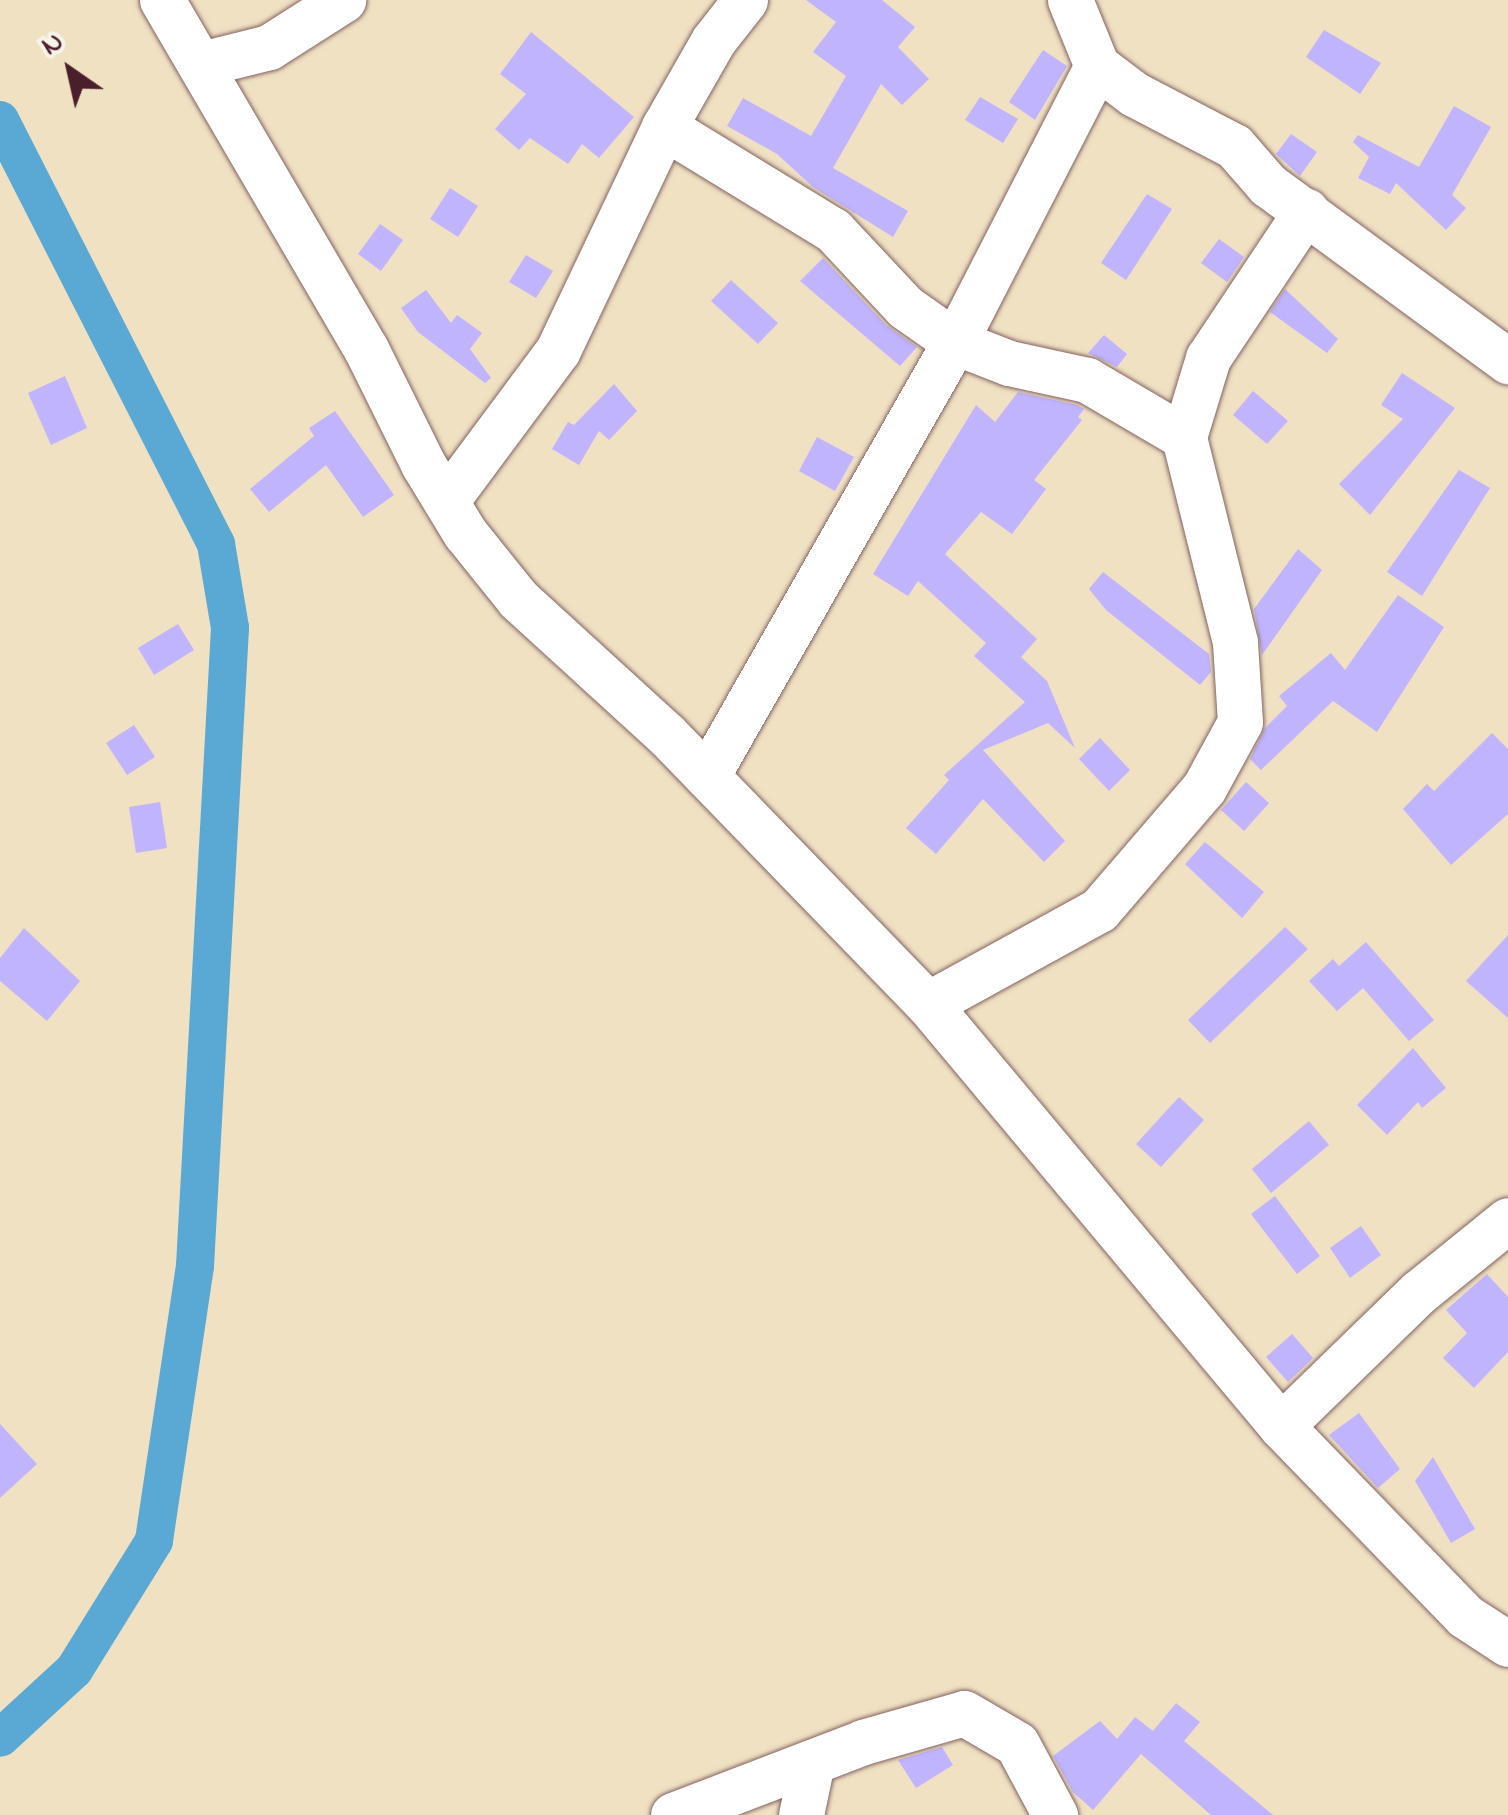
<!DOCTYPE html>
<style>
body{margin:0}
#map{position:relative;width:1508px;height:1815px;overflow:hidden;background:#f0e1c3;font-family:"Indie Flower",sans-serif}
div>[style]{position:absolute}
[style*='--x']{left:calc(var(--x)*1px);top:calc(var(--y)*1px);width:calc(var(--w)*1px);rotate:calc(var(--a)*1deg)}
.canal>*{height:38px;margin:-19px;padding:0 19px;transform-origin:19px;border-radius:19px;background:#5aa8d4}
.building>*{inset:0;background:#c0b4ff}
.roads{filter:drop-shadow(0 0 2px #846360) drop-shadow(0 0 2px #846360)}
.minor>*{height:45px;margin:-22.5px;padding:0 22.5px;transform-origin:22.5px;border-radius:22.5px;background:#fff}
span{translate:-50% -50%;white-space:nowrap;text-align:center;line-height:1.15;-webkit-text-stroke:8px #f7f3e8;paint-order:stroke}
.north{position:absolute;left:20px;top:20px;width:100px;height:100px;-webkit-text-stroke:8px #f7f3e8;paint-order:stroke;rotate:326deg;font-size:28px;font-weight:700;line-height:40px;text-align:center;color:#4a1f2b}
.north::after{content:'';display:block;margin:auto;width:35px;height:45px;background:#4a1f2b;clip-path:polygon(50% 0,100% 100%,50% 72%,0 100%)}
</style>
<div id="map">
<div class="canal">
<div style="--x:0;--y:120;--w:476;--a:63"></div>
<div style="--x:216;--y:544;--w:85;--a:80.5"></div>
<div style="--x:230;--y:628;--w:639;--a:93.14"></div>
<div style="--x:195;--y:1266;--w:278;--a:98.5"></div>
<div style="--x:154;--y:1541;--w:152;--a:121.8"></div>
<div style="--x:74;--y:1670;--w:100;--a:137.4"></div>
</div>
<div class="building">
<div style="clip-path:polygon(806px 0,882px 0,915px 27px,898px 47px,929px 79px,902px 105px,881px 84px,833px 168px,908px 211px,893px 237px,813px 187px,777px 154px,727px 126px,743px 98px,811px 136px,846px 76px,813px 52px,836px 22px)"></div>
<div style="clip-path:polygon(1324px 30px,1381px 63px,1360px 94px,1306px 57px)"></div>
<div style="clip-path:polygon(531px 32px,634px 117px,599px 158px,582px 144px,568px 164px,530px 138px,519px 150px,495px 129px,526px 94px,500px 74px)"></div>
<div style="clip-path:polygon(1043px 50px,1067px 66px,1035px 120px,1009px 102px)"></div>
<div style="clip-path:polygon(980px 97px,1018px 119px,1003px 143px,965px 120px)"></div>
<div style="clip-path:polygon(1454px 106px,1491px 127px,1452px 195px,1466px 208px,1446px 230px,1396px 183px,1390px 194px,1358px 178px,1369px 157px,1353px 142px,1358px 135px,1419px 167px)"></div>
<div style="clip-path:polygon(1291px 134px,1317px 152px,1300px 176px,1276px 154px)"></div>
<div style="clip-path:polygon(450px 188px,478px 206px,458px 237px,430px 219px)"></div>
<div style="clip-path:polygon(1147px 194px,1172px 209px,1126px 280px,1101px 263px)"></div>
<div style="clip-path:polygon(380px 224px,403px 240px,381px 271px,358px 254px)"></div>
<div style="clip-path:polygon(1219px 239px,1244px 257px,1227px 282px,1201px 263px)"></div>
<div style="clip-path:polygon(526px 255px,553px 271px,536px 298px,509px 282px)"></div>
<div style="clip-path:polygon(823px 258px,886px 325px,917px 347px,900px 366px,800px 281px)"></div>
<div style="clip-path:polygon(731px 280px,778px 323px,758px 344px,711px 301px)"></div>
<div style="clip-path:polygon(1285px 289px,1338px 339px,1327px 353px,1270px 312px)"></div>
<div style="clip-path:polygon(426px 290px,451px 323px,457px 315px,482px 333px,470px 349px,491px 378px,485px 383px,418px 332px,401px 308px)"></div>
<div style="clip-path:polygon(1104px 335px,1127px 354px,1117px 367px,1088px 353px)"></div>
<div style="clip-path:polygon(1402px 373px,1455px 408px,1370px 515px,1339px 484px,1403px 419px,1381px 405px)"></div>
<div style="clip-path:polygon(65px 376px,87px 428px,51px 445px,28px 393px)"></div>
<div style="clip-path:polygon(614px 384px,637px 411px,609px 440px,599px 431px,579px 465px,552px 449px,568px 422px,574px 425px)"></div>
<div style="clip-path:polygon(1253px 391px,1288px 421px,1267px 444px,1233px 415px)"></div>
<div style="clip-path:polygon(1018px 392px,1077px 405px,1084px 409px,1078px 417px,1082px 420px,1034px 480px,1046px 489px,1012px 534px,981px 512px,945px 554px,1037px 639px,1021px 657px,1047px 681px,1075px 748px,1048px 723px,983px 750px,1065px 841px,1044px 862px,983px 799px,936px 854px,906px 828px,949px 780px,944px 775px,1025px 702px,974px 656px,986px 643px,918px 581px,908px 596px,873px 574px,976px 405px,995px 422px)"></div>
<div style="clip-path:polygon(335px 411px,394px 495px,363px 517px,326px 465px,269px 512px,250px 489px,314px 436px,309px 428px)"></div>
<div style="clip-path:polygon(817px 437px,854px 457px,835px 491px,799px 471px)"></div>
<div style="clip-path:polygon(1459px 470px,1490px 488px,1422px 596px,1387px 572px)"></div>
<div style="clip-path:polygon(1298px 549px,1322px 570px,1262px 655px,1254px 609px)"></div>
<div style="clip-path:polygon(1103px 572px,1209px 654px,1211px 672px,1200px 685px,1106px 610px,1089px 589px)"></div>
<div style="clip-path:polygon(1398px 595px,1444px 627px,1377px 732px,1333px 701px,1261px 770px,1250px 759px,1265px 728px,1287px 706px,1279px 696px,1331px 653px,1345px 670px)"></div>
<div style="clip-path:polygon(178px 624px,194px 650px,154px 675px,138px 648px)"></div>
<div style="clip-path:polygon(134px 725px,155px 757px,127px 775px,106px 743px)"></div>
<div style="clip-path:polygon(1492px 733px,1508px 749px,1508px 814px,1451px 865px,1403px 809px,1427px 784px,1434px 791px)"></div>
<div style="clip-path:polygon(1100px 738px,1130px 770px,1109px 791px,1079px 759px)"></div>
<div style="clip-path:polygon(1246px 782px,1269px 803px,1244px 831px,1221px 810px)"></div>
<div style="clip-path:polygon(160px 802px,167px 848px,136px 853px,129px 807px)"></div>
<div style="clip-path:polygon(1205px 842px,1264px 892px,1242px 918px,1185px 864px)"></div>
<div style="clip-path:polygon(1285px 927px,1308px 949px,1210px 1043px,1188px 1020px)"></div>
<div style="clip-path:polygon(24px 928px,80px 981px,47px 1021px,0 981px,0 958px)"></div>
<div style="clip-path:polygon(1508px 935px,1508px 1018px,1466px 981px)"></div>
<div style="clip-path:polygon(1366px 942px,1434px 1020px,1409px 1041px,1363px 988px,1337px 1011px,1309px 981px,1333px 959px,1339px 966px)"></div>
<div style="clip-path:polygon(1413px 1048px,1446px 1088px,1422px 1108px,1418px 1102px,1387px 1135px,1357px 1105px)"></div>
<div style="clip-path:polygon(1179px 1097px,1204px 1120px,1161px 1167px,1136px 1144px)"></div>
<div style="clip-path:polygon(1309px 1121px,1329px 1145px,1271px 1193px,1252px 1169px)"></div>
<div style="clip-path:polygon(1275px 1196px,1320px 1256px,1297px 1274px,1251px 1214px)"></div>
<div style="clip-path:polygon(1361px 1226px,1381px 1255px,1350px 1278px,1330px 1248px)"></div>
<div style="clip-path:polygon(1487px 1274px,1508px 1297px,1508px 1352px,1474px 1388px,1443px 1358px,1467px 1333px,1446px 1310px)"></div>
<div style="clip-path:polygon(1292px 1334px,1313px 1358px,1288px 1382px,1266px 1357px)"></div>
<div style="clip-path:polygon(1359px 1413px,1400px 1469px,1378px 1488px,1329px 1435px)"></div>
<div style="clip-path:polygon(0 1424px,37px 1464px,0 1498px)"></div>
<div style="clip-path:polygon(1433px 1457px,1475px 1529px,1451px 1543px,1415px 1481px)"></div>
<div style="clip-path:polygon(1176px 1703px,1200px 1722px,1184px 1741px,1273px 1815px,1211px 1815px,1141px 1754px,1093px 1810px,1073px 1792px,1053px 1756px,1100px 1721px,1117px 1739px,1135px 1717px,1153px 1731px)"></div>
<div style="clip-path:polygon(942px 1747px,953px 1765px,916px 1788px,898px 1760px)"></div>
</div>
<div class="roads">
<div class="minor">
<div style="--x:162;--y:0;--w:404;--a:59.7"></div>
<div style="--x:366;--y:349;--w:128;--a:63.6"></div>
<div style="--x:423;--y:464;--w:81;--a:58.7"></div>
<div style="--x:465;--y:533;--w:85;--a:51.2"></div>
<div style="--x:518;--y:599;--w:200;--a:42.4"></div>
<div style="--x:666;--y:734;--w:376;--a:45.9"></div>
<div style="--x:928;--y:1004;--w:550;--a:50.09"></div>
<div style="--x:1281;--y:1426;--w:264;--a:45.9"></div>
<div style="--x:1465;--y:1616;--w:51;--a:33.1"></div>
<div style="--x:1070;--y:0;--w:71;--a:67.8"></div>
<div style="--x:1097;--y:66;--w:46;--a:37.1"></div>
<div style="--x:1134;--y:94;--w:113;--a:27.5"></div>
<div style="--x:1234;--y:146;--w:52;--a:48.9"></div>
<div style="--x:1268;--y:185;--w:298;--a:36.3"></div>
<div style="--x:201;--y:64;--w:70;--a:-14"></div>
<div style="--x:269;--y:47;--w:88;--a:-32.4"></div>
<div style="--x:664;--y:127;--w:198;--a:31.4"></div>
<div style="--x:833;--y:230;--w:105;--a:46.9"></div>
<div style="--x:905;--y:307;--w:61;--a:35"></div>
<div style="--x:955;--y:342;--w:58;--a:21.3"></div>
<div style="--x:1009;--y:363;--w:80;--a:12.3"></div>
<div style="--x:1087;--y:380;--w:113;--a:30.4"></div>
<div style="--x:446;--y:501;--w:188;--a:-53.4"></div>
<div style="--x:558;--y:350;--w:247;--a:-64.6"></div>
<div style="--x:664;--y:127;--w:99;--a:-60.3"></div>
<div style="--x:713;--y:41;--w:52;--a:-52"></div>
<div style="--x:707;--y:776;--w:500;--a:-60.3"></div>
<div style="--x:955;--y:342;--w:310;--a:-62.8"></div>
<div style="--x:928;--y:1004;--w:195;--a:-28.8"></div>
<div style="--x:1099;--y:910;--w:161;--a:-49.3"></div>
<div style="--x:1204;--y:788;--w:75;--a:-61.4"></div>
<div style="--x:1240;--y:722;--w:80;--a:-93.6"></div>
<div style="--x:1235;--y:642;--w:211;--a:-104"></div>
<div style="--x:1184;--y:437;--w:83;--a:-73.1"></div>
<div style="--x:1208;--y:358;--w:177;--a:-56.3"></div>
<div style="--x:1281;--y:1426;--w:192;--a:-44.2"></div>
<div style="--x:1419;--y:1292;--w:114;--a:-39"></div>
<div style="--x:673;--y:1815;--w:204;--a:-21"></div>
<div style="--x:863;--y:1742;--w:105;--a:-16"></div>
<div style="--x:964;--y:1713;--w:61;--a:30.3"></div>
<div style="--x:1017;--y:1744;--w:81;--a:61.8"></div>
<div style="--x:801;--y:1815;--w:54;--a:-78.3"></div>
</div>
</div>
<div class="north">N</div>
</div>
